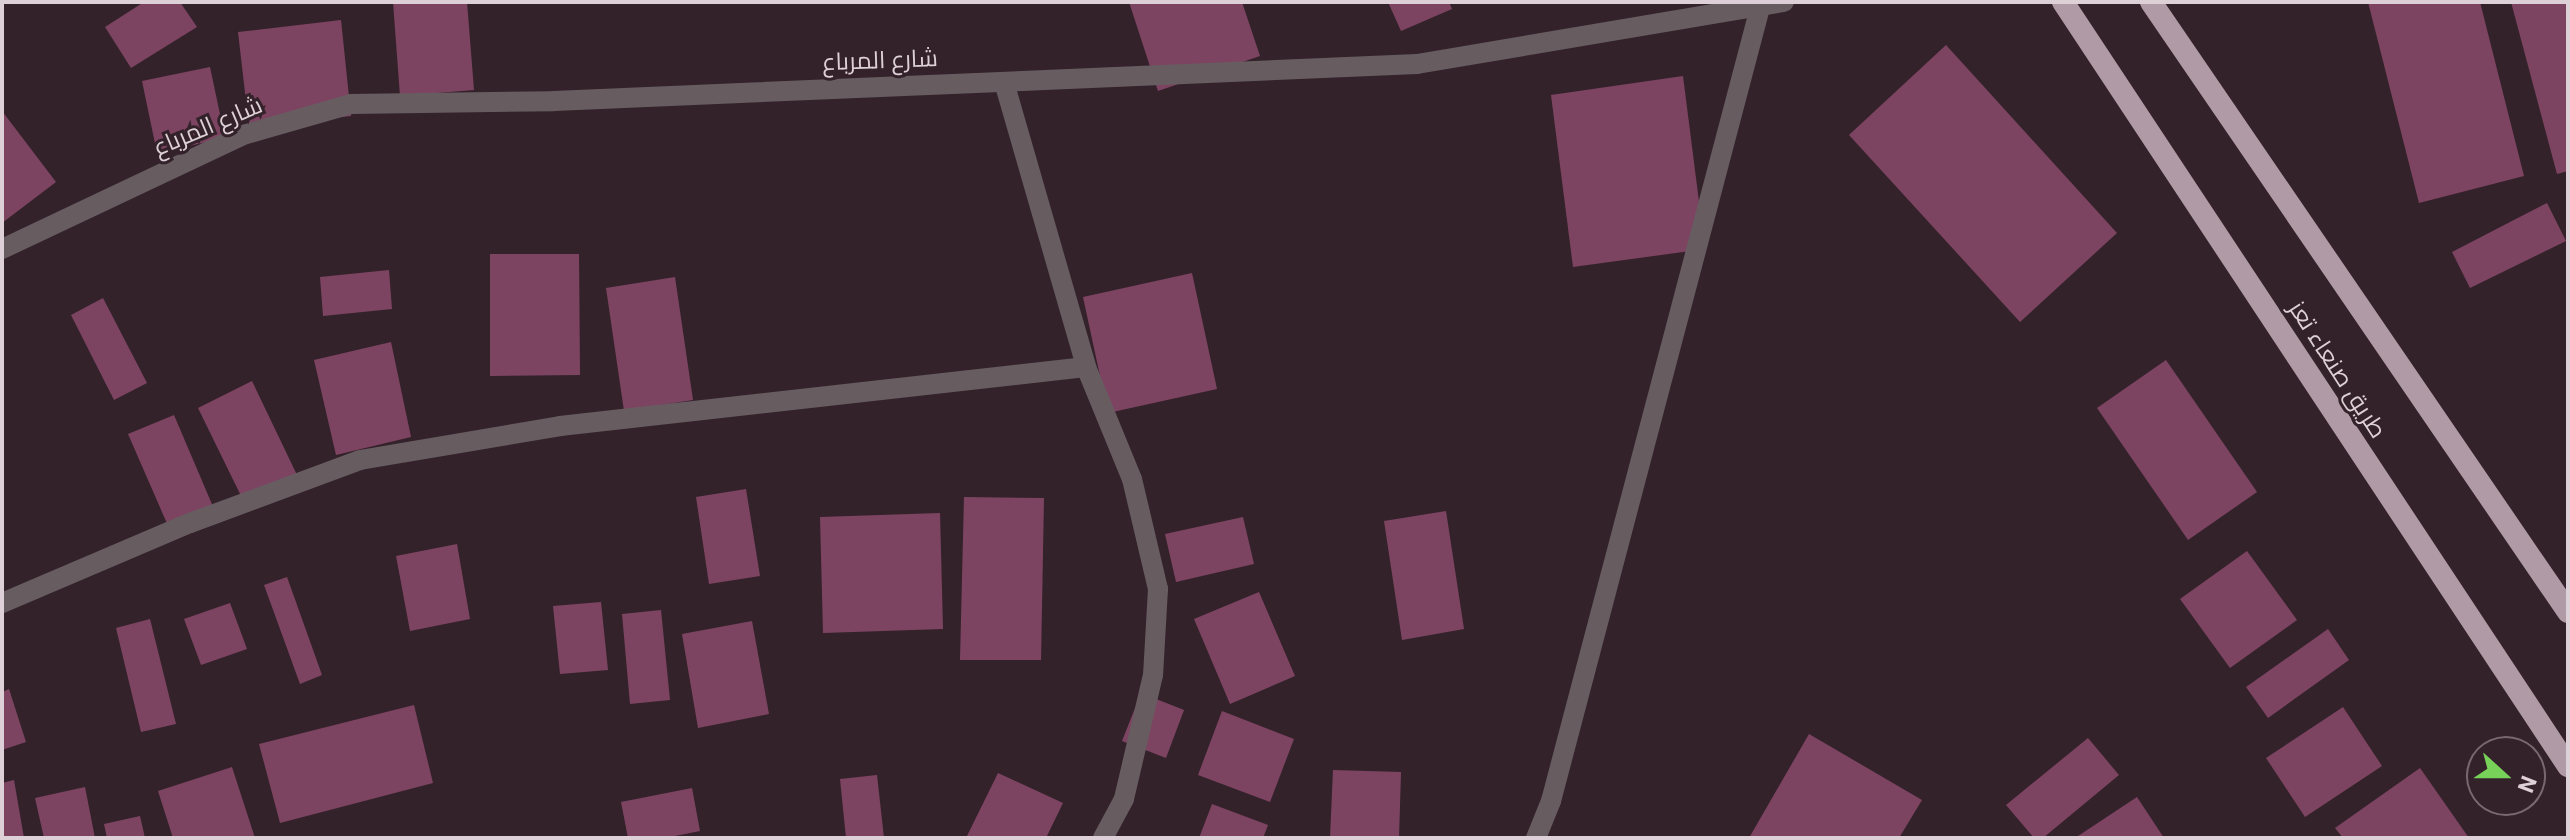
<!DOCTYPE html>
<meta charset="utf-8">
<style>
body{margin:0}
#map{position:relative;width:2570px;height:840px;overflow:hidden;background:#34222b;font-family:Roboto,Cairo,sans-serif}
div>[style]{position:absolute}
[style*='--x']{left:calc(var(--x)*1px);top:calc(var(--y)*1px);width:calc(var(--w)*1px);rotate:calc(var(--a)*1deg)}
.building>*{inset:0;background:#7d4462}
.minor>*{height:20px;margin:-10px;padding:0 10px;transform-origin:10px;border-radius:10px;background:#675d61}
.tertiary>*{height:20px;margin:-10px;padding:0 10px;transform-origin:10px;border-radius:10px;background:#675d61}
.trunk>*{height:22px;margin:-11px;padding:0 11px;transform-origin:11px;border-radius:11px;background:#b09aa5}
span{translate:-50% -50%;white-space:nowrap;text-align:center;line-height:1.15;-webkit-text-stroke:6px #34222b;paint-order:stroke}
.street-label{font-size:24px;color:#ddd0d6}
.frame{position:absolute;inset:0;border:4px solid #ddd0d6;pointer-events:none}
.north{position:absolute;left:2466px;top:736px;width:80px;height:80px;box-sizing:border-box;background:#34222b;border:2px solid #78686f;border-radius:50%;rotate:111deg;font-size:22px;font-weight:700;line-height:32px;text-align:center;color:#ddd0d6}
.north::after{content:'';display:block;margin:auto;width:28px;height:36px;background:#78d158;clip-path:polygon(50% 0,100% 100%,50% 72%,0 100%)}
</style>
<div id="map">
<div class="building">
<div style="clip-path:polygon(144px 2px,180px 2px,197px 27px,131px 68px,105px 27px)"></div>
<div style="clip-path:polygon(393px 2px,467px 2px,474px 90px,400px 96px)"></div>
<div style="clip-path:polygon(1129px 2px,1242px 2px,1260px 56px,1158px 91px)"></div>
<div style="clip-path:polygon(1388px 2px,1449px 2px,1452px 9px,1401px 31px)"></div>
<div style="clip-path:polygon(2368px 2px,2480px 2px,2524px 176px,2419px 203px)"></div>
<div style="clip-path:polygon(2511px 2px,2568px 2px,2568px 171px,2557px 174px)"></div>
<div style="clip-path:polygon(341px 20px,351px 116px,249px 127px,238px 32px)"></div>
<div style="clip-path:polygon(1946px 45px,2117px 233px,2020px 322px,1849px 135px)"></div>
<div style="clip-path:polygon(210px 67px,225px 138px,157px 153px,142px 81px)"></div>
<div style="clip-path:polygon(1683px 76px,1705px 249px,1573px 267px,1551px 95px)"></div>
<div style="clip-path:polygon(2px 111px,56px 182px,2px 223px)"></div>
<div style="clip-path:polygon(2547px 203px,2566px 241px,2470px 288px,2452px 252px)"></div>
<div style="clip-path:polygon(490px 254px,579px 254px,580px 375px,490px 376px)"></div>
<div style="clip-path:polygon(389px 270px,392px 309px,323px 316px,320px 277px)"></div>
<div style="clip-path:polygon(1192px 273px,1217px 389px,1108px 413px,1083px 297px)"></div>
<div style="clip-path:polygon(675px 277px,693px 400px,624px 411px,606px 288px)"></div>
<div style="clip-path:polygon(103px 298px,147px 383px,114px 400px,71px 315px)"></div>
<div style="clip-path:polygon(391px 342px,411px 437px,336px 455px,314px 360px)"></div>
<div style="clip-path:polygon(2166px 360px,2257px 492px,2188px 540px,2097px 408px)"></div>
<div style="clip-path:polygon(252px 381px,297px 475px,244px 502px,198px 408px)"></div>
<div style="clip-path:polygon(174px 415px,214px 509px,169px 528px,128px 434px)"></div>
<div style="clip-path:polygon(746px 489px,760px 576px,709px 584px,696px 497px)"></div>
<div style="clip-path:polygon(964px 497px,1044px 498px,1041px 660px,960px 660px)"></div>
<div style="clip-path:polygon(1446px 511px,1464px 629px,1402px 640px,1384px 521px)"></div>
<div style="clip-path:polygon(940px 513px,943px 629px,823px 633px,820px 517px)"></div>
<div style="clip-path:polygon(1243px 517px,1254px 564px,1176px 582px,1165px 534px)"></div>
<div style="clip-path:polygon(457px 544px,470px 619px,410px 631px,396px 556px)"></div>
<div style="clip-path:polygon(2247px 551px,2297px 620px,2230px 668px,2180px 599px)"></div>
<div style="clip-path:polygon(287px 577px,322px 675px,300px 684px,264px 585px)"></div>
<div style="clip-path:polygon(1259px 592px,1295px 676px,1230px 704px,1194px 619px)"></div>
<div style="clip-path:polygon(601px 602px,608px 670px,560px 674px,553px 606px)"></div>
<div style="clip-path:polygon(230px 603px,247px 649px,201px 665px,184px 619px)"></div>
<div style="clip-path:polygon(661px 610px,670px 700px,630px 704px,622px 614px)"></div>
<div style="clip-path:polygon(150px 619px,176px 724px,141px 732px,116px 628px)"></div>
<div style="clip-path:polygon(752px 621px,769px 714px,698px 728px,682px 634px)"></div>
<div style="clip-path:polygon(2328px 629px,2349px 660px,2268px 718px,2246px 687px)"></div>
<div style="clip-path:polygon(9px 689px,26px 742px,2px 750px,2px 692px)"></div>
<div style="clip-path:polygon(1141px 693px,1184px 710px,1166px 758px,1122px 741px)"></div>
<div style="clip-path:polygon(414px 705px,433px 783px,280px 823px,259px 744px)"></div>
<div style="clip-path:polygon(2343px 707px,2382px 766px,2305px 817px,2266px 758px)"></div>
<div style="clip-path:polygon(1222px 711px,1294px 739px,1270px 802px,1198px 775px)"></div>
<div style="clip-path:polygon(1809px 734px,1922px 800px,1899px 838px,1749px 838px)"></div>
<div style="clip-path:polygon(2088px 738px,2119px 775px,2043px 838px,2034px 838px,2006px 805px)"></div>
<div style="clip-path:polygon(232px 767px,255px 838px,173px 838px,158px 791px)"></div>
<div style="clip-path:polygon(2420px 768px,2469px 838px,2343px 838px,2335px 828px)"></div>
<div style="clip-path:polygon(1333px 770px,1401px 772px,1399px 838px,1330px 838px)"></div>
<div style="clip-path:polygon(998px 773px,1063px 803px,1046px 838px,966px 838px)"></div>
<div style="clip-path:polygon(877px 775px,884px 838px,846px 838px,840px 779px)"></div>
<div style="clip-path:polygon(14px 780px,24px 838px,2px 838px,2px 783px)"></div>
<div style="clip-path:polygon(85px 787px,95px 838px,44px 838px,35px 798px)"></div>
<div style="clip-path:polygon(692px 788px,700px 831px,665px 838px,628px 838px,621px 802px)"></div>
<div style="clip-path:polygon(2137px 797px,2164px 838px,2075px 838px)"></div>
<div style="clip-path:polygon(1212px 804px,1268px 825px,1263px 838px,1199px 838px)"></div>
<div style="clip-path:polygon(140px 816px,145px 838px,107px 838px,104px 824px)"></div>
</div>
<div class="minor">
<div style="--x:1004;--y:82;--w:297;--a:73.9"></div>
<div style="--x:1086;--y:367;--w:121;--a:67.7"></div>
<div style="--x:1132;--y:479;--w:113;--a:76.7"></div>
<div style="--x:1158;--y:589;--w:86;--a:93.3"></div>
<div style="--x:1153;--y:675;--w:127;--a:103.2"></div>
<div style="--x:1124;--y:799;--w:44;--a:118.3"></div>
<div style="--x:2;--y:603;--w:204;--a:-23.1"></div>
<div style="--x:190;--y:523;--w:181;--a:-20.3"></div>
<div style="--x:360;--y:460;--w:203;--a:-9.6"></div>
<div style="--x:560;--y:426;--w:529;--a:-6.4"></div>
<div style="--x:1536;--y:838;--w:40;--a:-68"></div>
<div style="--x:1551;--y:801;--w:820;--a:-75.24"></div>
</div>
<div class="tertiary">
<div style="--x:2;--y:249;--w:267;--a:-25.3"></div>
<div style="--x:243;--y:135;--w:112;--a:-16"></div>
<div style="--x:351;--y:104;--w:203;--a:-0.8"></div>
<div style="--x:554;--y:101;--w:864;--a:-2.45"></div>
<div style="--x:1417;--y:64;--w:372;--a:-9.6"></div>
</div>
<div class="trunk">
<div style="--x:2063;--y:2;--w:916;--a:56.54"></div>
<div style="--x:2151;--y:2;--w:739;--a:55.64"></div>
</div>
<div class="street-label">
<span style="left:880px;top:61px;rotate:-2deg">شارع المرباع</span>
<span style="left:208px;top:127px;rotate:-23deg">شارع المرباع</span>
<span style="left:2337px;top:370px;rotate:57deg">طريق صنعاء تعز</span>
</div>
<div class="frame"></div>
<div class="north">N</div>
</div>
